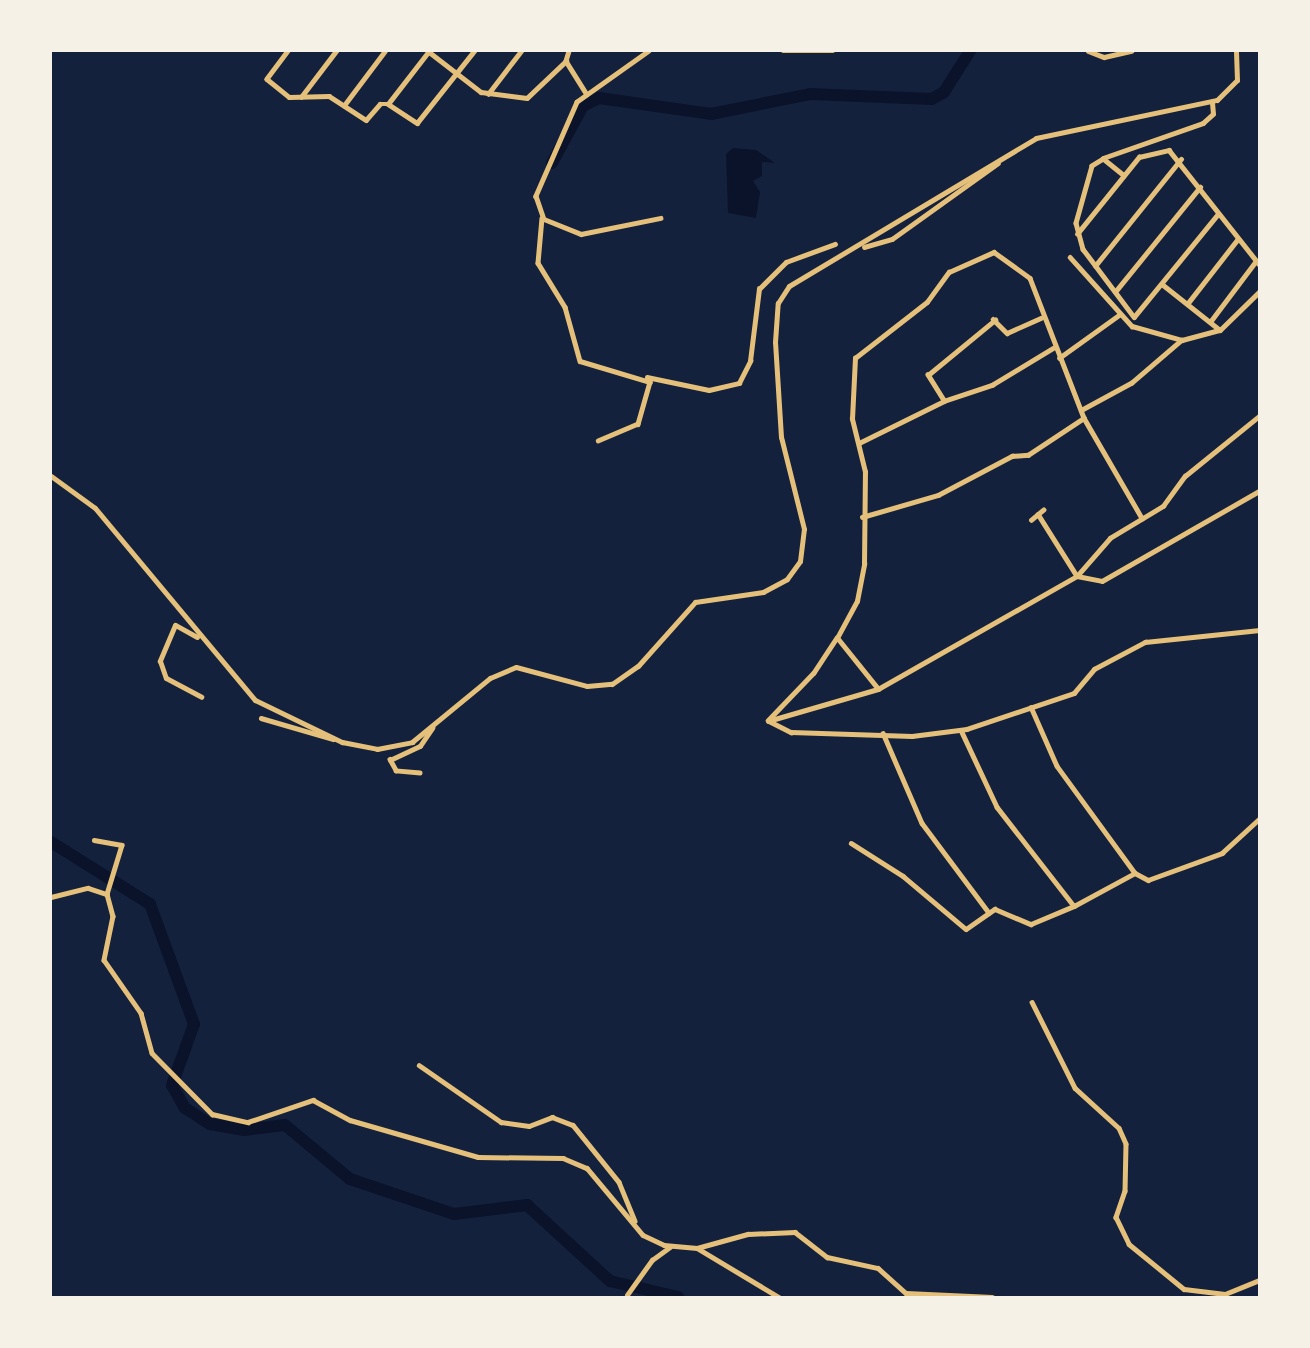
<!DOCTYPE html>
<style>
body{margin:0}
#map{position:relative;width:1310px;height:1348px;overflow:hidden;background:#14213d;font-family:"Roboto Condensed",sans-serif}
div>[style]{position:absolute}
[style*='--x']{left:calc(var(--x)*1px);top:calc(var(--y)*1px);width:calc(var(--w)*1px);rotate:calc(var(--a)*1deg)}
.water>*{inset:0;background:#0b132b}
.river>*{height:12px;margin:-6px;padding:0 6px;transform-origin:6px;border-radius:6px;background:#0b132b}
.minor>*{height:4.5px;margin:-2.25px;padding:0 2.25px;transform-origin:2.25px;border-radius:2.25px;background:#e5c07b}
.tertiary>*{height:5px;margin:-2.5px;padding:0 2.5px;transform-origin:2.5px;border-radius:2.5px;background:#e5c07b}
span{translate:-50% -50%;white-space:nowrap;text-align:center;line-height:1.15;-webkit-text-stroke:6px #f6f1e7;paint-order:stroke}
.frame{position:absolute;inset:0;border:52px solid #f6f1e7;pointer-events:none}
</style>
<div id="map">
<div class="water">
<div style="clip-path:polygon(733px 148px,756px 150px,775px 163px,762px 162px,762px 176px,753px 181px,760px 192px,756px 218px,728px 213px,726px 154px)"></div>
</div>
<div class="river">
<div style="--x:552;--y:163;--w:65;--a:-61.5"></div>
<div style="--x:583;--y:106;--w:18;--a:-27"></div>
<div style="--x:599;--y:98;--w:113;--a:8.1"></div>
<div style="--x:711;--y:114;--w:101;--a:-11.4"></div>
<div style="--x:810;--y:94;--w:122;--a:2.3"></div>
<div style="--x:932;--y:99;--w:14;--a:-30"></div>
<div style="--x:944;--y:92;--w:49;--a:-57.6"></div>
<div style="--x:51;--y:842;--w:117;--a:32.1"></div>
<div style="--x:150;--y:904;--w:128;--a:69.9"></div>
<div style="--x:194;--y:1024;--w:65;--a:109.8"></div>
<div style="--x:172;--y:1085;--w:26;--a:61"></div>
<div style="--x:185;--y:1108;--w:30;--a:33"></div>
<div style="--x:210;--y:1124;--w:35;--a:10"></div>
<div style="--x:244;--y:1130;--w:41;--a:-7"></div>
<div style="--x:285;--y:1125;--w:85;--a:39.7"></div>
<div style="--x:350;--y:1179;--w:110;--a:18.6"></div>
<div style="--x:454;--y:1214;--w:74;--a:-7"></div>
<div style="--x:527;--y:1205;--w:113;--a:42.5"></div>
<div style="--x:610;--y:1281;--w:70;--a:13.2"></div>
</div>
<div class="minor">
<div style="--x:288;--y:51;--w:35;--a:127"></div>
<div style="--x:267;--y:79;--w:28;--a:39"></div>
<div style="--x:289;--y:97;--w:40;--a:-1.4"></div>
<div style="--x:329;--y:96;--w:44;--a:33"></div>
<div style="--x:366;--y:120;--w:21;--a:-49"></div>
<div style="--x:380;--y:104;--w:8;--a:0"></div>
<div style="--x:388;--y:104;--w:35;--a:33"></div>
<div style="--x:417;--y:123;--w:92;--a:-51.6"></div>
<div style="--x:428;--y:51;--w:67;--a:37.7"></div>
<div style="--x:481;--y:92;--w:46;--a:7.4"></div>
<div style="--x:527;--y:98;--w:54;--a:-43.5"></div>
<div style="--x:569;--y:51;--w:10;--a:107"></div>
<div style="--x:566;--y:61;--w:39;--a:58"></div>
<div style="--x:649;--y:51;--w:88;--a:144.7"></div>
<div style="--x:577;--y:102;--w:103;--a:113.6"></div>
<div style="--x:536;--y:196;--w:24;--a:71"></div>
<div style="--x:544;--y:219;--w:40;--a:22"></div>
<div style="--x:581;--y:234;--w:81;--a:-11.4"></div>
<div style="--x:783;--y:51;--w:50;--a:0"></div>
<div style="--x:488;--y:94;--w:54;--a:-52.5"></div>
<div style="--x:301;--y:97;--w:58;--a:-52.7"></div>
<div style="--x:345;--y:104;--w:66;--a:-53"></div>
<div style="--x:388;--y:104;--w:67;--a:-52.3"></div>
<div style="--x:1103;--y:158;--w:106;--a:-19.3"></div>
<div style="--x:1203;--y:123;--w:13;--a:-42"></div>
<div style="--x:1213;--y:114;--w:12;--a:-95"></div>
<div style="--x:1124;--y:176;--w:27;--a:-141"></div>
<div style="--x:1103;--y:159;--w:13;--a:148"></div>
<div style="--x:1092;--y:166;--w:59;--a:105.7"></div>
<div style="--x:1076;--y:223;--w:27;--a:75"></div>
<div style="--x:1083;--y:249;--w:85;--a:53.1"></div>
<div style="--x:1134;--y:317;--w:133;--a:-50.8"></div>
<div style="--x:542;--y:218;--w:45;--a:95.1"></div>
<div style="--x:538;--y:263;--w:52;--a:58.5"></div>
<div style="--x:565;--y:307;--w:56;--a:74.5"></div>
<div style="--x:580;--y:361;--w:73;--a:16.7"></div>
<div style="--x:650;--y:382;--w:44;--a:105.9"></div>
<div style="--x:638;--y:424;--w:43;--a:157"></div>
<div style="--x:1077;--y:234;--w:99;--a:-51.2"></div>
<div style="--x:1139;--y:157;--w:31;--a:-13"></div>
<div style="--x:1169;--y:150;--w:145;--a:51.7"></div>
<div style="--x:864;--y:247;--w:29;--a:-16"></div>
<div style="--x:892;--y:239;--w:130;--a:-35.6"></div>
<div style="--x:1070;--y:257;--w:93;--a:48.1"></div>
<div style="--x:1132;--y:326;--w:52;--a:15.6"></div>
<div style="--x:1182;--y:340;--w:66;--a:139.3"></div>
<div style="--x:1132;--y:383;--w:55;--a:151.6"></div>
<div style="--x:1095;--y:266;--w:137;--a:-51.2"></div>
<div style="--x:1162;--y:284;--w:74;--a:38.4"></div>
<div style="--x:1220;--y:330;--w:54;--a:-44.3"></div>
<div style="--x:1115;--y:292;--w:135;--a:-51"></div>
<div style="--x:1188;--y:303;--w:80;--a:-52.1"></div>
<div style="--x:993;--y:319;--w:20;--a:45"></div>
<div style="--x:1007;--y:333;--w:37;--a:-24"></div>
<div style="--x:1210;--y:322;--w:76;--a:-53"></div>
<div style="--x:1182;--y:340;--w:39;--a:-15"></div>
<div style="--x:1059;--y:358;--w:74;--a:-35.6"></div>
<div style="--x:647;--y:377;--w:63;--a:11.8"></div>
<div style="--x:709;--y:390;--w:31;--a:-13"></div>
<div style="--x:739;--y:383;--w:25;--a:-63"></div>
<div style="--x:750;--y:361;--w:73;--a:-82.9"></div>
<div style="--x:759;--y:289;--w:38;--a:-45"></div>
<div style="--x:786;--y:262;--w:52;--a:-20.2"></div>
<div style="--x:944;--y:401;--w:31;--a:-122"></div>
<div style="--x:928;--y:375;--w:87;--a:-39.4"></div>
<div style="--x:859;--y:443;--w:95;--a:-26.3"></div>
<div style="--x:944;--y:401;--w:51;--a:-18.4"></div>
<div style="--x:992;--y:385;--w:71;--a:-31.2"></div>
<div style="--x:1038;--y:514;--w:73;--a:57.8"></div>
<div style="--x:1077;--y:576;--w:25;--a:11"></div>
<div style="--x:1102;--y:581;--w:181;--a:-29.8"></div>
<div style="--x:862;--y:517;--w:79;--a:-16.1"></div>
<div style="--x:938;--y:495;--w:84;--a:-27.8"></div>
<div style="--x:1012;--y:456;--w:16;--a:-4"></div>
<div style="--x:1028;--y:455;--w:67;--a:-33.5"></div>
<div style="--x:1031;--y:520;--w:16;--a:-40"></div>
<div style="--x:837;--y:638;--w:42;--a:-61.6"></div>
<div style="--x:857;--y:601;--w:38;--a:-79"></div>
<div style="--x:864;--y:564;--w:92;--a:-89.4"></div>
<div style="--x:865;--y:472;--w:55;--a:-103.8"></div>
<div style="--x:852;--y:419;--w:61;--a:-87.2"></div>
<div style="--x:855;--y:358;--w:91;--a:-37.9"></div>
<div style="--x:927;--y:302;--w:37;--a:-54"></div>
<div style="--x:949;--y:272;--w:49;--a:-24"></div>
<div style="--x:994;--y:252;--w:44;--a:35.8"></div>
<div style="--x:1030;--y:278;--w:150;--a:68.9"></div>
<div style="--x:1084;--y:418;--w:116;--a:59.9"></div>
<div style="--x:878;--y:689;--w:65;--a:-128.8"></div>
<div style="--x:837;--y:638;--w:42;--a:123.3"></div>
<div style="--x:814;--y:673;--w:66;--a:133.8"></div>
<div style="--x:768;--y:721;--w:115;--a:-16.2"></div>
<div style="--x:878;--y:689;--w:229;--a:-29.6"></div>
<div style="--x:1077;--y:576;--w:50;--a:-49"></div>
<div style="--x:1110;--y:538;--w:62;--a:-31.1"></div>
<div style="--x:1163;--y:506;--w:37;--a:-54"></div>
<div style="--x:1185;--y:476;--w:95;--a:-39"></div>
<div style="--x:1031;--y:707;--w:64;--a:66.2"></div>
<div style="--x:1057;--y:766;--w:132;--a:53.9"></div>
<div style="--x:261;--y:718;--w:75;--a:16.3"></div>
<div style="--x:769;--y:721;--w:25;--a:27"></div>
<div style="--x:791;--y:732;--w:121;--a:1.9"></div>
<div style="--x:912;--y:736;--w:55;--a:-7.3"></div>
<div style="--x:967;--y:729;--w:113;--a:-18.6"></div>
<div style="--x:1074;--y:693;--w:31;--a:-50"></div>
<div style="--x:1094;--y:669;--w:58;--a:-27.9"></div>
<div style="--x:1145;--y:642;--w:115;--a:-6"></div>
<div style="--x:961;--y:730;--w:85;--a:64.9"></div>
<div style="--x:997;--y:807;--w:125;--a:52.1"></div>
<div style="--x:1074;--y:906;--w:69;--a:-28.4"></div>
<div style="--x:1135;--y:873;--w:15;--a:28"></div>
<div style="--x:1148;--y:880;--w:79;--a:-20"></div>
<div style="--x:1222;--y:853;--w:50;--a:-42.6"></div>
<div style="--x:883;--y:733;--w:98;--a:66.6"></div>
<div style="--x:922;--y:823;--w:112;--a:53.3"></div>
<div style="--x:420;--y:773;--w:24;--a:-175"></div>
<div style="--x:396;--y:771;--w:13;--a:-119"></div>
<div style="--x:390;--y:760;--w:33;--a:-25"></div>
<div style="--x:420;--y:746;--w:22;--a:-56"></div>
<div style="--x:94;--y:840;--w:28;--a:10"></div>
<div style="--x:122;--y:845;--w:51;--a:107"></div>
<div style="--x:851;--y:843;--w:62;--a:32.4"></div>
<div style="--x:903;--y:876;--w:82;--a:40.1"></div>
<div style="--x:966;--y:929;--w:35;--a:-35"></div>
<div style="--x:995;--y:909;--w:39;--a:23"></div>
<div style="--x:1031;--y:924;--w:47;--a:-22.7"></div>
<div style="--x:51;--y:897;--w:38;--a:-14"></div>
<div style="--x:88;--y:888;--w:20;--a:18"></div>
<div style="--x:107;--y:894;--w:23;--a:75"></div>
<div style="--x:113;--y:916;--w:45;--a:101.6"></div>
<div style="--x:104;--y:960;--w:65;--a:55.1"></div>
<div style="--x:141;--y:1013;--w:41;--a:74.6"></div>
<div style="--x:152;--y:1053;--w:86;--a:45.5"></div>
<div style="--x:212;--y:1114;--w:37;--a:13"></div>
<div style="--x:248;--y:1122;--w:69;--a:-18.7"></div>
<div style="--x:313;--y:1100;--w:42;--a:28.4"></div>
<div style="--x:350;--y:1120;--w:133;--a:16.1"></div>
<div style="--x:478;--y:1157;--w:85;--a:0.7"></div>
<div style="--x:563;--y:1158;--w:26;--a:23"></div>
<div style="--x:587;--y:1168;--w:87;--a:50.1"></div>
<div style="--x:643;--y:1235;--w:23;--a:25"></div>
<div style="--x:664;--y:1245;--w:33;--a:5"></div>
<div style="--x:697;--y:1248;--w:53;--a:-15.4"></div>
<div style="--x:748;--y:1234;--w:47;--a:-2.4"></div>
<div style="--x:795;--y:1232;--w:41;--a:38"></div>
<div style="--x:827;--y:1257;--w:52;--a:12.2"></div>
<div style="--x:878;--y:1268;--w:38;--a:42"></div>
<div style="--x:906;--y:1293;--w:86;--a:2.7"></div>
<div style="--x:1032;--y:1002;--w:96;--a:63.4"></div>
<div style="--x:1075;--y:1088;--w:59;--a:42.3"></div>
<div style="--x:1119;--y:1128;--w:17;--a:66"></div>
<div style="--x:1126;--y:1144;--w:47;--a:91.2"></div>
<div style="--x:1125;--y:1191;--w:28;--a:109"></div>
<div style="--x:1116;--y:1217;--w:30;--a:64"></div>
<div style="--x:1129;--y:1244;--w:71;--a:39.3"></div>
<div style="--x:1184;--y:1289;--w:41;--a:7"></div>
<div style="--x:1225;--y:1294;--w:37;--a:-22"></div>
<div style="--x:419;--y:1065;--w:100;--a:34.8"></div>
<div style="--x:501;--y:1122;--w:28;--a:8"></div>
<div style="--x:529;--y:1126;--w:25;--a:-21"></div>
<div style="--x:552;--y:1117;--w:22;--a:21"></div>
<div style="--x:573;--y:1125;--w:73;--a:51.1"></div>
<div style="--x:619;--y:1182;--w:42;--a:67.7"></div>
<div style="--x:697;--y:1248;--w:96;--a:30.9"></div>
<div style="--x:627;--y:1295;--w:43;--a:-54.5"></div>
<div style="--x:652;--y:1260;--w:22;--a:-36"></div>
</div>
<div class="tertiary">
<div style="--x:1088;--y:51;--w:17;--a:21"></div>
<div style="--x:1104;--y:57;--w:28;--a:-13"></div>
<div style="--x:51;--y:476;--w:54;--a:36"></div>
<div style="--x:95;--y:508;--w:250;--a:50.2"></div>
<div style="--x:255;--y:700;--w:97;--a:25.8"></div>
<div style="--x:342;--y:742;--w:36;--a:11"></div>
<div style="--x:377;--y:749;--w:36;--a:-11"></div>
<div style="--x:412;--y:742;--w:101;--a:-39.4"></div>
<div style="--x:490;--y:678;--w:28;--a:-23"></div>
<div style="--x:516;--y:667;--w:73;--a:15"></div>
<div style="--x:587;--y:686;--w:25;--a:-5"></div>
<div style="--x:612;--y:684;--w:32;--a:-35"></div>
<div style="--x:638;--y:666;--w:86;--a:-48.3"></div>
<div style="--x:695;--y:602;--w:69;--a:-8.4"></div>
<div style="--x:763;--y:592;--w:27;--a:-28"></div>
<div style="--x:787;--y:579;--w:22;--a:-54"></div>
<div style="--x:800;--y:561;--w:32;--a:-83"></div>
<div style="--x:804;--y:529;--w:95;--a:-104"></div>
<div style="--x:781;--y:437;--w:95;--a:-93.6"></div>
<div style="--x:775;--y:342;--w:39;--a:-86"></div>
<div style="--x:778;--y:303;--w:20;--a:-57"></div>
<div style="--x:789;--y:286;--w:288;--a:-30.9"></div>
<div style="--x:1036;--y:138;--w:185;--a:-11.9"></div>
<div style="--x:1217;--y:100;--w:28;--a:-45"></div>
<div style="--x:1237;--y:80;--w:29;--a:-92"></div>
<div style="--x:197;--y:637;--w:25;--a:-151"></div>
<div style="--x:175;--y:625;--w:39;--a:113"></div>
<div style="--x:160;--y:661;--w:18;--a:71"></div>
<div style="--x:166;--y:678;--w:40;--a:28"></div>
</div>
<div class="frame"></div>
</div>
